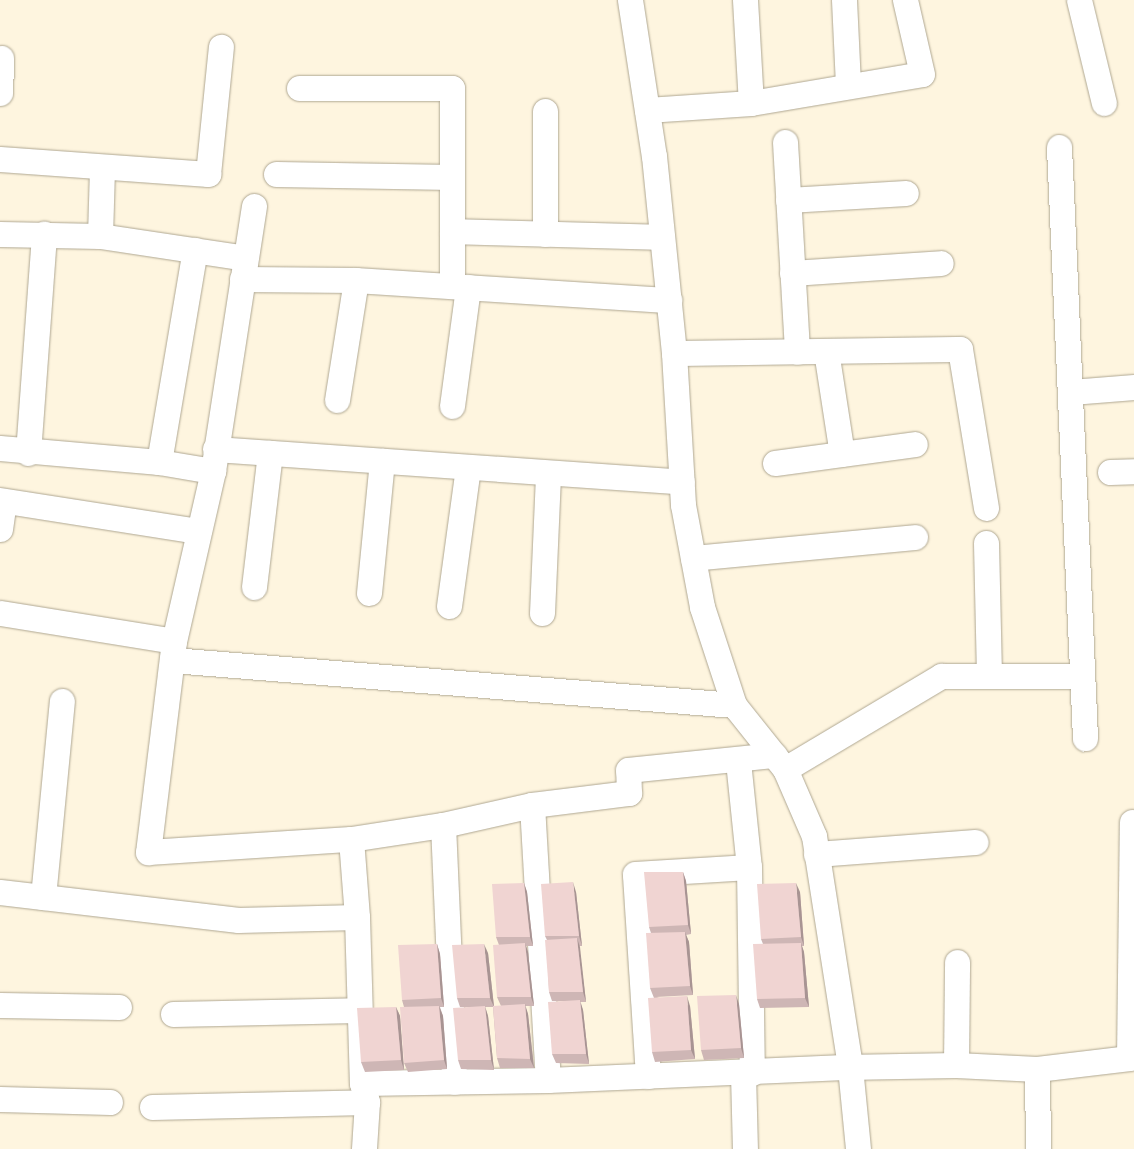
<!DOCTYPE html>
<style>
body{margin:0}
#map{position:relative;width:1134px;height:1149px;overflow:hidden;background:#fef5df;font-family:"Source Serif 4",serif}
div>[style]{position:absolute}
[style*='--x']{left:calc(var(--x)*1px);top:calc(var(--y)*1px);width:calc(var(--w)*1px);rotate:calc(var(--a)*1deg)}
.roads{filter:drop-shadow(0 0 1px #afa792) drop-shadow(0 0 1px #afa792)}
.minor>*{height:25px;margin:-12.5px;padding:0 12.5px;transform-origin:12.5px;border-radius:12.5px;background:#fff}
.wall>*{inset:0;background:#ceb6b5}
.shaded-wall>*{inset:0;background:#a89493}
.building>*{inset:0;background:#f0d4d2}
span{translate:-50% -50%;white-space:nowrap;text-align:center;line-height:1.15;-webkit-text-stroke:5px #fff;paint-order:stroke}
</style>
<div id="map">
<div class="roads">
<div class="minor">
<div style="--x:630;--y:0;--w:158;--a:81.3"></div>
<div style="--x:654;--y:156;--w:198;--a:84.2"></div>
<div style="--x:674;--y:353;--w:152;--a:86.6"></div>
<div style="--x:683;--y:505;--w:104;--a:79.4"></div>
<div style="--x:702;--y:607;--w:103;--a:71.9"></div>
<div style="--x:734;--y:705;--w:82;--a:51.4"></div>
<div style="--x:785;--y:769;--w:73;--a:66.6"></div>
<div style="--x:814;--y:836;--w:234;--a:81.1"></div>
<div style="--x:850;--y:1067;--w:82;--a:84.4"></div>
<div style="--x:745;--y:0;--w:103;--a:86.7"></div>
<div style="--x:844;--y:0;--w:86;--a:87.3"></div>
<div style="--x:1079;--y:0;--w:106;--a:76.4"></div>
<div style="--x:299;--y:88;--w:153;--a:0"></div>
<div style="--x:452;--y:88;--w:198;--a:90"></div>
<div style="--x:0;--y:93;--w:35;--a:-88"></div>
<div style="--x:647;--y:110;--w:104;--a:-3.9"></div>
<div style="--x:751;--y:103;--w:173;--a:-9.6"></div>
<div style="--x:922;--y:74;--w:76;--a:-102.9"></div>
<div style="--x:545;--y:111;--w:123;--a:90"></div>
<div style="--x:785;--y:142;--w:210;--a:86.7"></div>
<div style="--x:1059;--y:147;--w:592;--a:87.48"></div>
<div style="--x:0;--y:159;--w:209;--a:4.1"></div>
<div style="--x:208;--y:174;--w:128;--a:-84.2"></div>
<div style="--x:276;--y:174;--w:176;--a:1"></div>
<div style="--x:788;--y:200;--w:118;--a:-3.4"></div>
<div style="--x:254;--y:206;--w:268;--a:98.8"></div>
<div style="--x:213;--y:471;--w:174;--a:102.9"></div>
<div style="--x:174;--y:641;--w:213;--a:97"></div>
<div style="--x:148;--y:852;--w:203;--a:-3.7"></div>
<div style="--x:351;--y:839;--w:93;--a:-8.7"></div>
<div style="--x:443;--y:825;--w:91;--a:-12.7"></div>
<div style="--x:532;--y:805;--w:98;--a:-7.1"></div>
<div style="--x:629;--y:793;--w:23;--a:-92"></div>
<div style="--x:628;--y:770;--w:147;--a:-5.9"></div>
<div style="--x:452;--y:231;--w:210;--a:1.6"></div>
<div style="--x:0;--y:234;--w:100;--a:1.1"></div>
<div style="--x:100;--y:236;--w:147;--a:8.6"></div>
<div style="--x:100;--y:236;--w:69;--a:-88.3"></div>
<div style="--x:792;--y:273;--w:149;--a:-3.8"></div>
<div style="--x:242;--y:279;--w:114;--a:0.5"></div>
<div style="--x:356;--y:280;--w:314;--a:3.7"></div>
<div style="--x:826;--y:351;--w:104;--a:81.2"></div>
<div style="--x:674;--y:353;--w:286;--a:-0.8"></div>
<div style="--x:960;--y:349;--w:161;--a:80.7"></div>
<div style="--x:1071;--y:392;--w:63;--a:-4.5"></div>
<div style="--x:337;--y:400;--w:121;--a:-81"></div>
<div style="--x:452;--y:406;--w:120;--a:-82.3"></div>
<div style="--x:0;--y:448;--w:160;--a:5"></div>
<div style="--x:159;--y:462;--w:55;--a:9.5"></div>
<div style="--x:215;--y:449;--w:468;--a:4"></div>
<div style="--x:28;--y:453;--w:220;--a:-85.8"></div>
<div style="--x:159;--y:462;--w:215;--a:-80.4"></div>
<div style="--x:775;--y:463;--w:141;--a:-7.7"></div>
<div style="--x:1110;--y:472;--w:24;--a:-2"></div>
<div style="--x:0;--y:500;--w:201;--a:8.9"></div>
<div style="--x:0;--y:529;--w:28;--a:-82"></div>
<div style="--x:986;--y:543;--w:133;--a:88.7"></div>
<div style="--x:693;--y:558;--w:223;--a:-5.4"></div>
<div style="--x:254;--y:587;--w:135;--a:-83.2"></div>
<div style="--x:369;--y:593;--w:133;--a:-84.4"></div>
<div style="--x:449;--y:606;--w:140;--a:-82.2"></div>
<div style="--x:0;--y:613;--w:176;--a:9.1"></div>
<div style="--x:542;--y:613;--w:140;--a:-87.5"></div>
<div style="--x:172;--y:660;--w:564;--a:4.58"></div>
<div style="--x:738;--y:761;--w:107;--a:84.1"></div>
<div style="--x:749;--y:867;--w:206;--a:89.2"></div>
<div style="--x:785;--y:769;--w:182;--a:-30.8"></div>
<div style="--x:941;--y:676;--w:141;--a:0"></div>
<div style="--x:532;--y:805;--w:275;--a:86.7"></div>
<div style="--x:443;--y:825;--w:257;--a:87.5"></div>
<div style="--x:351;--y:839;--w:78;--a:85.6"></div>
<div style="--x:357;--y:917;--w:166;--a:88.3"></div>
<div style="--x:362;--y:1083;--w:20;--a:75"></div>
<div style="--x:367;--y:1102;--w:47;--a:93.7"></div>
<div style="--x:816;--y:854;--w:160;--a:-4.3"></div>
<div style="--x:0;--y:892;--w:240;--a:6.7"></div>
<div style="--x:238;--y:920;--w:119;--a:-1.4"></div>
<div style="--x:43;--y:897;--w:197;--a:-84.5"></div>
<div style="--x:0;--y:1005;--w:119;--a:1"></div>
<div style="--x:173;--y:1014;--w:185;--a:-1.2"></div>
<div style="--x:956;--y:1065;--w:103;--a:-89.4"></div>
<div style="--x:1037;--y:1069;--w:80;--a:89.3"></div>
<div style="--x:743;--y:1074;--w:75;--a:88.5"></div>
<div style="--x:648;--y:1076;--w:202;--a:-93.7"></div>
<div style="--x:635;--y:874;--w:114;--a:-3.5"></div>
<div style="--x:362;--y:1083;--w:186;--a:-0.9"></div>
<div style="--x:548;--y:1080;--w:302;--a:-2.5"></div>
<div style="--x:850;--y:1067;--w:106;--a:-1.1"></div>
<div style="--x:956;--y:1065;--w:81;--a:2.8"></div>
<div style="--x:1037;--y:1069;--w:93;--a:-6.8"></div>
<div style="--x:1129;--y:1058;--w:236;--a:-89.3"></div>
<div style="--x:0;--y:1099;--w:110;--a:1.6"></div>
<div style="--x:152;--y:1107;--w:215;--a:-1.3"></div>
</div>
</div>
<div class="wall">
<div style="clip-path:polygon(683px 872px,686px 881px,691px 934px,686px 935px,689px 942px,693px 995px,656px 997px,690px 1006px,695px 1059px,655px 1062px,652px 1052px,654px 998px,650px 988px,651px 933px,649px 927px)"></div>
<div style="clip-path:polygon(524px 883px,527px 892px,533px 946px,526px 946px,528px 952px,534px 1006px,525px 1006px,528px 1014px,534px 1068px,500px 1068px,497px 1058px,493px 1007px,485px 1007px,488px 1016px,494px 1070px,461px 1069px,458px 1060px,479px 1007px,460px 1007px,457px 998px,488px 953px,494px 1006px,501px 1006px,497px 997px,499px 945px,496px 937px)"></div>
<div style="clip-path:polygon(576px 892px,582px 946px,579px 946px,586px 1002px,580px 1002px,583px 1010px,589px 1064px,556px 1063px,552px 1054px,564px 1001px,552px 1001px,549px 992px,547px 940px,545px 936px)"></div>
<div style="clip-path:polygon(800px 892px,804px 946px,802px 946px,804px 952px,809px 1007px,760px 1008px,757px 999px,763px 944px,761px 939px)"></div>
<div style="clip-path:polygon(437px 944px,440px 954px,444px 1007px,440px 1007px,443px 1016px,447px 1069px,408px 1072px,404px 1063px,404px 1007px,402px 1000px)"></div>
<div style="clip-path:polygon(739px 1004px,744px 1058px,704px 1060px,701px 1050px)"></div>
<div style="clip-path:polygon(396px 1007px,400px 1016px,404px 1070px,365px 1072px,361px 1062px)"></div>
</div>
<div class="shaded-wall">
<div style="clip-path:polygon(683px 872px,686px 881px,691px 934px,688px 925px)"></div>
<div style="clip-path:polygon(573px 882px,576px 892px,582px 946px,579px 936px)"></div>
<div style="clip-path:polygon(524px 883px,527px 892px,533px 946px,530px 937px)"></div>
<div style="clip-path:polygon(796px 883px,800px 892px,804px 946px,801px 937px)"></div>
<div style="clip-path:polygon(685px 932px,689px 942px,693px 995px,690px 986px)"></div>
<div style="clip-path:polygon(577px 938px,580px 947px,586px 1002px,583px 992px)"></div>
<div style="clip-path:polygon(525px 943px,528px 952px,534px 1006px,531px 997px)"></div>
<div style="clip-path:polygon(801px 943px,804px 952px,809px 1007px,805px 998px)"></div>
<div style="clip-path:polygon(437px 944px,440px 954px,444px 1007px,441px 998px)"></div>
<div style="clip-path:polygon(484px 944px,488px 953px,494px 1007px,490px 998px)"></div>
<div style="clip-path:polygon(736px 995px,739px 1004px,744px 1058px,741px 1048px)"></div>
<div style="clip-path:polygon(687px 996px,690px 1006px,695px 1059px,691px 1050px)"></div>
<div style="clip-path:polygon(580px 1000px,583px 1010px,589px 1064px,586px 1054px)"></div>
<div style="clip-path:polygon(525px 1004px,528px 1014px,534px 1068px,530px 1059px)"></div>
<div style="clip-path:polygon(439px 1006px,443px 1016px,447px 1069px,444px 1060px)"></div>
<div style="clip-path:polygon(485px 1006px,488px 1016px,494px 1070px,491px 1060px)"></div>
<div style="clip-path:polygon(396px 1007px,400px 1016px,404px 1070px,401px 1060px)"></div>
</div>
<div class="building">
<div style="clip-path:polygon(644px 872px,683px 872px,688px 925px,649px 927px)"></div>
<div style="clip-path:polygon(573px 882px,579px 936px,545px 936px,541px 884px)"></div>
<div style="clip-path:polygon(524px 883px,530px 937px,496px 937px,492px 884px)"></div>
<div style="clip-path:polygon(796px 883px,801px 937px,761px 939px,757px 884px)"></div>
<div style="clip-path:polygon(685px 932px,690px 986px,650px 988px,646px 933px)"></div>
<div style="clip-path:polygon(577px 938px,583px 992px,549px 992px,545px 940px)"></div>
<div style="clip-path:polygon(525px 943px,531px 997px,497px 997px,493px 945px)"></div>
<div style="clip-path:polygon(801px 943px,805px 998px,757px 999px,753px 944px)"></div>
<div style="clip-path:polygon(437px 944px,441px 998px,402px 1000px,398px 945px)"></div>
<div style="clip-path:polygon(484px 944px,490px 998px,457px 998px,452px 945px)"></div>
<div style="clip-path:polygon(736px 995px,741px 1048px,701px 1050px,697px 996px)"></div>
<div style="clip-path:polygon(687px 996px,691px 1050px,652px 1052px,648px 998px)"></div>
<div style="clip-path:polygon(580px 1000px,586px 1054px,552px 1054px,548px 1002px)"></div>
<div style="clip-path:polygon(525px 1004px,530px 1059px,497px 1058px,493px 1006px)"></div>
<div style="clip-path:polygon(439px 1006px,444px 1060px,404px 1063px,400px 1007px)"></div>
<div style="clip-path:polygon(485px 1006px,491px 1060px,458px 1060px,453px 1008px)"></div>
<div style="clip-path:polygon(396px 1007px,401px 1060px,361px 1062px,357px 1008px)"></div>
</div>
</div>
